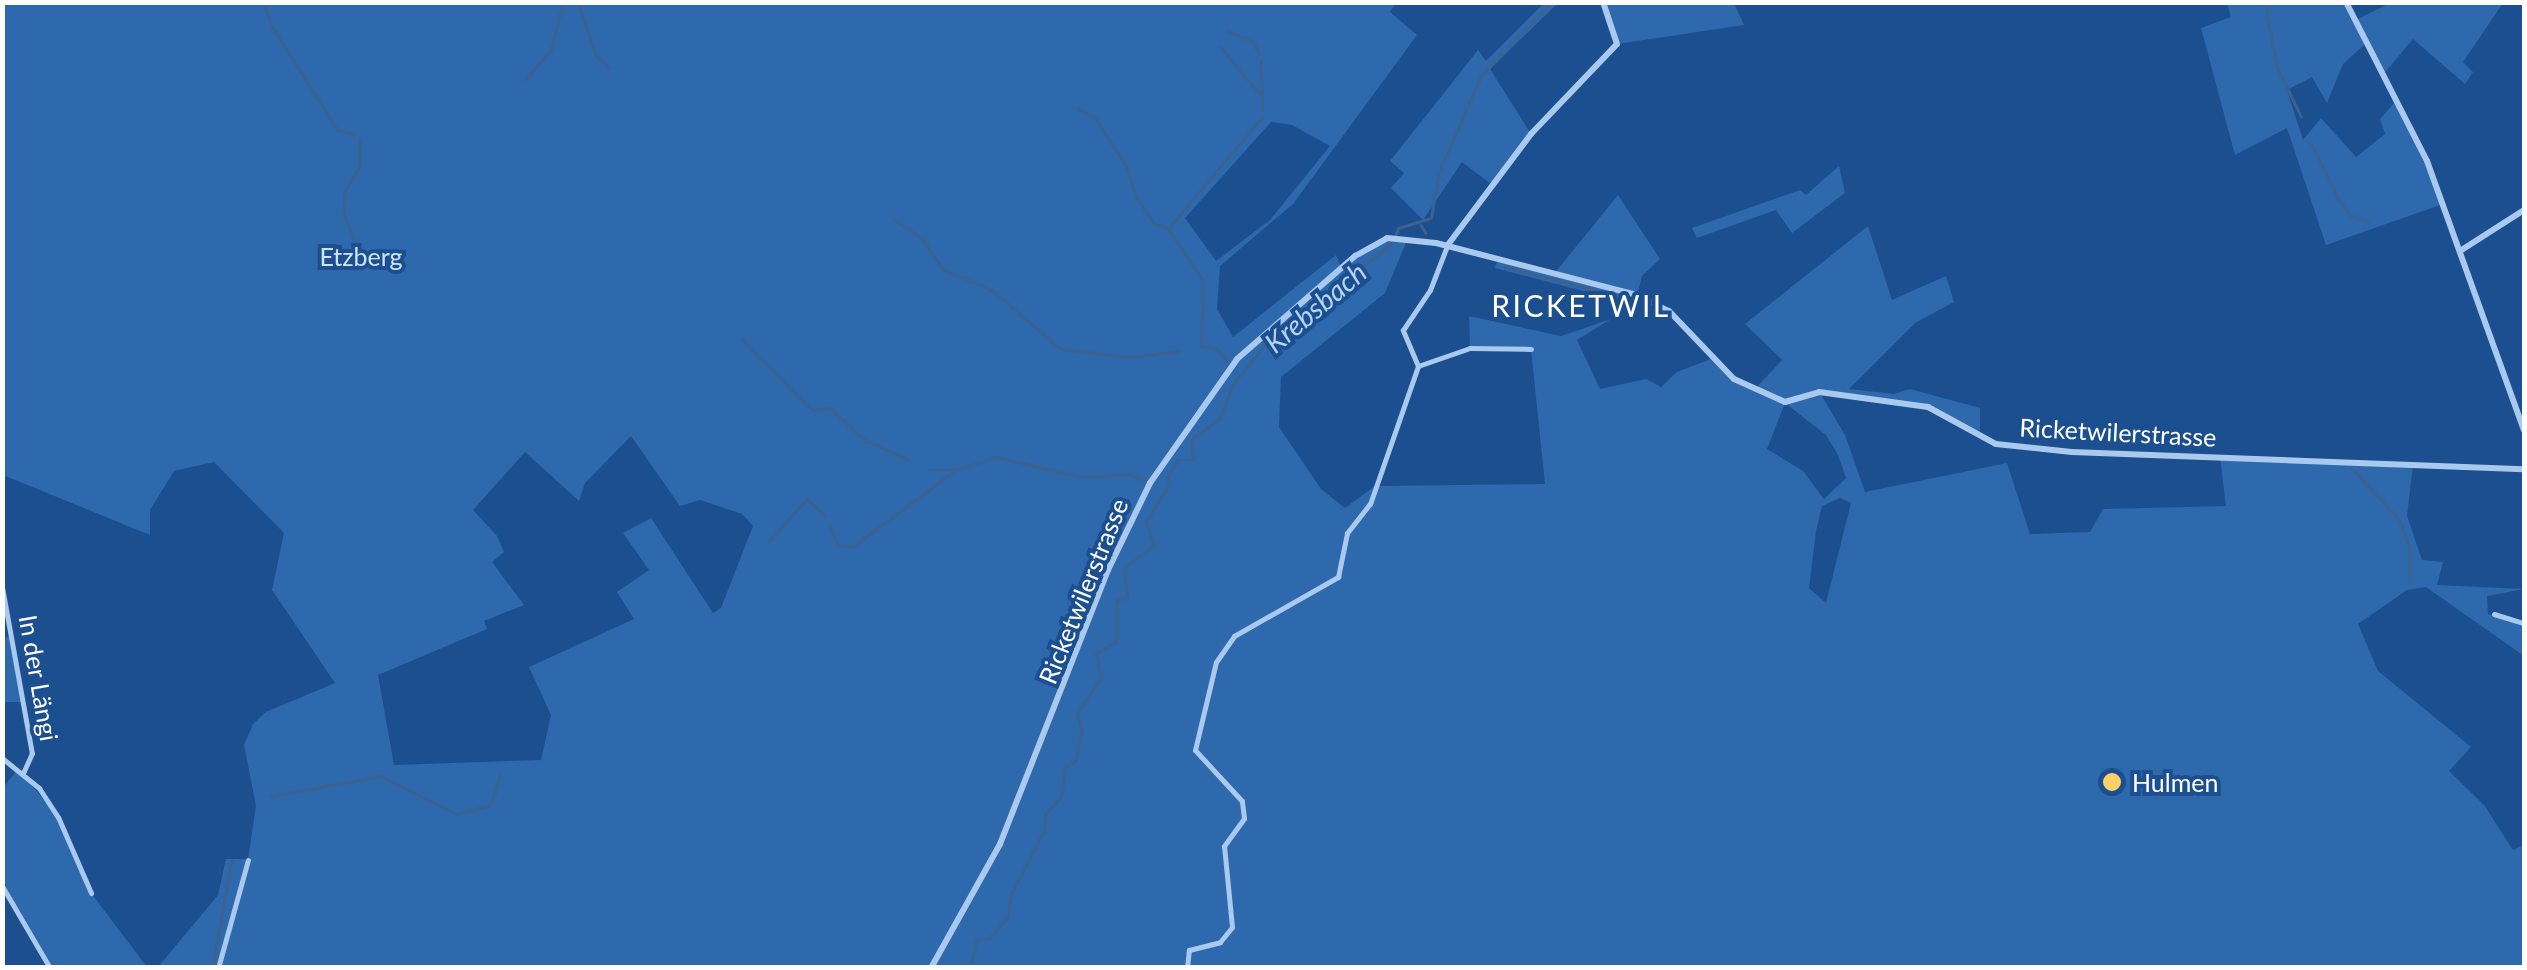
<!DOCTYPE html>
<meta charset="utf-8">
<style>
body{margin:0}
#map{position:relative;width:2527px;height:970px;overflow:hidden;background:#1b4f8f;font-family:Lato,sans-serif}
div>[style]{position:absolute}
[style*='--x']{left:calc(var(--x)*1px);top:calc(var(--y)*1px);width:calc(var(--w)*1px);rotate:calc(var(--a)*1deg)}
.green>*{inset:0;background:#2e69ad}
.stream>*{height:2.5px;margin:-1.25px;padding:0 1.25px;transform-origin:1.25px;border-radius:1.25px;background:#3c6290}
.minor>*{height:5px;margin:-2.5px;padding:0 2.5px;transform-origin:2.5px;border-radius:2.5px;background:#a9c9ee}
.tertiary>*{height:6px;margin:-3px;padding:0 3px;transform-origin:3px;border-radius:3px;background:#a9c9ee}
.dots>*{width:28px;height:28px;translate:-50% -50%;box-sizing:border-box;border:5px solid #1b4f8f;border-radius:50%}
span{translate:-50% -50%;white-space:nowrap;text-align:center;line-height:1.15;-webkit-text-stroke:8px #1b4f8f;paint-order:stroke}
.park-label{font-size:25px;color:#cfe3fa}
.street-label{font-size:25px;color:#fff}
.poi-label{font-size:25px;color:#fff}
.left{translate:0 -50%;text-align:left}
.water-label{font-size:28px;color:#b5d3f5;font-style:italic}
.quarter-label{font-size:30px;color:#fff;letter-spacing:2.5px}
.frame{position:absolute;inset:0;border:5px solid #fff;pointer-events:none}
</style>
<div id="map">
<div class="green">
<div style="clip-path:polygon(1611px 2px,1734px 3px,1744px 25px,1617px 44px,1605px 7px)"></div>
<div style="clip-path:polygon(evenodd,3px 3px,1396px 3px,1390px 12px,1417px 35px,1293px 204px,1220px 266px,1217px 309px,1233px 337px,1336px 255px,1341px 267px,1378px 241px,1408px 238px,1385px 293px,1281px 377px,1279px 427px,1321px 489px,1345px 508px,1375px 486px,1545px 484px,1531px 349px,1470px 348px,1469px 316px,1561px 336px,1611px 319px,1577px 340px,1600px 389px,1646px 379px,1661px 387px,1677px 372px,1711px 359px,1753px 391px,1782px 360px,1745px 324px,1868px 226px,1892px 300px,1946px 276px,1954px 302px,1915px 323px,1849px 389px,1894px 394px,1910px 389px,1980px 408px,1980px 432px,1929px 407px,1820px 393px,1845px 435px,1865px 492px,2007px 463px,2030px 534px,2090px 532px,2103px 509px,2226px 506px,2220px 458px,2413px 465px,2407px 516px,2422px 560px,2443px 562px,2437px 585px,2524px 589px,2487px 596px,2488px 614px,2524px 623px,2524px 656px,2426px 587px,2407px 590px,2358px 624px,2378px 671px,2471px 747px,2449px 771px,2484px 805px,2513px 850px,2524px 845px,2524px 967px,158px 967px,218px 895px,226px 859px,248px 859px,256px 806px,244px 745px,253px 724px,266px 712px,335px 683px,272px 590px,284px 533px,214px 462px,174px 471px,150px 510px,150px 535px,3px 475px,3px 3px,1271px 122px,1292px 125px,1330px 146px,1270px 220px,1216px 261px,1185px 218px,1271px 122px,3px 3px,1785px 403px,1826px 435px,1838px 455px,1846px 478px,1824px 499px,1803px 471px,1767px 449px,1785px 403px,3px 3px,631px 436px,680px 506px,700px 500px,742px 514px,753px 526px,721px 608px,713px 613px,651px 518px,623px 533px,649px 570px,617px 592px,634px 619px,529px 667px,551px 715px,541px 760px,394px 765px,378px 675px,487px 629px,484px 621px,524px 605px,492px 562px,504px 552px,497px 536px,473px 510px,525px 452px,579px 501px,585px 483px,631px 436px,3px 3px,1840px 498px,1851px 503px,1826px 603px,1809px 588px,1816px 531px,1822px 506px,1840px 498px)"></div>
<div style="clip-path:polygon(1544px 3px,1558px 3px,1490px 69px,1531px 134px,1495px 187px,1462px 162px,1423px 220px,1391px 188px,1404px 173px,1390px 161px,1478px 50px,1486px 61px)"></div>
<div style="clip-path:polygon(2227px 3px,2346px 3px,2354px 21px,2390px 3px,2503px 3px,2463px 62px,2473px 72px,2465px 84px,2413px 39px,2382px 76px,2365px 44px,2343px 64px,2327px 103px,2312px 77px,2287px 90px,2303px 140px,2321px 118px,2356px 157px,2385px 134px,2380px 119px,2396px 101px,2443px 204px,2326px 245px,2287px 128px,2235px 155px,2201px 28px,2231px 17px)"></div>
<div style="clip-path:polygon(1839px 166px,1845px 193px,1792px 233px,1776px 210px,1697px 238px,1692px 228px,1800px 190px,1806px 195px)"></div>
<div style="clip-path:polygon(1618px 195px,1660px 259px,1642px 276px,1637px 295px,1622px 291px,1618px 300px,1495px 268px,1498px 259px,1554px 274px)"></div>
<div style="clip-path:polygon(11px 636px,23px 702px,3px 702px,3px 638px)"></div>
<div style="clip-path:polygon(18px 769px,58px 817px,91px 893px,147px 967px,50px 967px,3px 886px,2px 789px)"></div>
</div>
<div class="stream">
<div style="--x:264;--y:2;--w:19;--a:74"></div>
<div style="--x:578;--y:2;--w:56;--a:71.2"></div>
<div style="--x:596;--y:55;--w:18;--a:43"></div>
<div style="--x:2265;--y:2;--w:1;--a:90"></div>
<div style="--x:2266;--y:8;--w:60;--a:79.4"></div>
<div style="--x:2277;--y:67;--w:55;--a:63.9"></div>
<div style="--x:272;--y:26;--w:122;--a:57.7"></div>
<div style="--x:337;--y:129;--w:17;--a:21"></div>
<div style="--x:1228;--y:31;--w:28;--a:23"></div>
<div style="--x:1254;--y:42;--w:13;--a:67"></div>
<div style="--x:1221;--y:47;--w:43;--a:50.7"></div>
<div style="--x:1261;--y:61;--w:48;--a:87.6"></div>
<div style="--x:525;--y:80;--w:40;--a:-49"></div>
<div style="--x:551;--y:50;--w:49;--a:-76"></div>
<div style="--x:1252;--y:84;--w:13;--a:48"></div>
<div style="--x:1078;--y:108;--w:22;--a:32"></div>
<div style="--x:1097;--y:120;--w:58;--a:57.7"></div>
<div style="--x:1128;--y:169;--w:29;--a:74"></div>
<div style="--x:1136;--y:197;--w:33;--a:55"></div>
<div style="--x:1155;--y:224;--w:13;--a:18"></div>
<div style="--x:360;--y:139;--w:27;--a:90"></div>
<div style="--x:360;--y:166;--w:30;--a:120"></div>
<div style="--x:345;--y:192;--w:23;--a:92"></div>
<div style="--x:344;--y:215;--w:53;--a:66.8"></div>
<div style="--x:2312;--y:145;--w:59;--a:63.9"></div>
<div style="--x:2338;--y:198;--w:21;--a:55"></div>
<div style="--x:2350;--y:215;--w:19;--a:18"></div>
<div style="--x:895;--y:220;--w:32;--a:34"></div>
<div style="--x:922;--y:238;--w:37;--a:56"></div>
<div style="--x:943;--y:269;--w:53;--a:23.2"></div>
<div style="--x:992;--y:290;--w:91;--a:40.5"></div>
<div style="--x:1061;--y:349;--w:70;--a:6.5"></div>
<div style="--x:1131;--y:357;--w:48;--a:-7.1"></div>
<div style="--x:1421;--y:225;--w:9;--a:58"></div>
<div style="--x:1505;--y:267;--w:137;--a:14.3"></div>
<div style="--x:742;--y:339;--w:100;--a:45"></div>
<div style="--x:813;--y:410;--w:17;--a:-7"></div>
<div style="--x:830;--y:408;--w:47;--a:42.4"></div>
<div style="--x:865;--y:440;--w:48;--a:24.4"></div>
<div style="--x:1229;--y:365;--w:20;--a:-127"></div>
<div style="--x:1217;--y:349;--w:16;--a:-169"></div>
<div style="--x:1201;--y:346;--w:65;--a:-88.2"></div>
<div style="--x:1203;--y:281;--w:63;--a:-123.9"></div>
<div style="--x:1168;--y:229;--w:146;--a:-50"></div>
<div style="--x:2352;--y:468;--w:71;--a:47.3"></div>
<div style="--x:2400;--y:520;--w:31;--a:71"></div>
<div style="--x:2410;--y:549;--w:33;--a:90"></div>
<div style="--x:930;--y:470;--w:24;--a:0"></div>
<div style="--x:830;--y:525;--w:22;--a:68"></div>
<div style="--x:838;--y:545;--w:16;--a:4"></div>
<div style="--x:854;--y:546;--w:127;--a:-36.7"></div>
<div style="--x:956;--y:470;--w:42;--a:-18"></div>
<div style="--x:996;--y:457;--w:89;--a:12.9"></div>
<div style="--x:1083;--y:477;--w:46;--a:-3.7"></div>
<div style="--x:1129;--y:474;--w:19;--a:21"></div>
<div style="--x:769;--y:541;--w:57;--a:-47.9"></div>
<div style="--x:807;--y:499;--w:24;--a:42"></div>
<div style="--x:271;--y:796;--w:112;--a:-10.3"></div>
<div style="--x:381;--y:776;--w:85;--a:26.6"></div>
<div style="--x:457;--y:814;--w:35;--a:-15"></div>
<div style="--x:491;--y:805;--w:31;--a:-73"></div>
<div style="--x:213;--y:964;--w:104;--a:-80"></div>
<div style="--x:971;--y:968;--w:28;--a:-80"></div>
<div style="--x:976;--y:940;--w:13;--a:-9"></div>
<div style="--x:989;--y:938;--w:26;--a:-47"></div>
<div style="--x:1007;--y:919;--w:27;--a:-80"></div>
<div style="--x:1012;--y:892;--w:71;--a:-62.4"></div>
<div style="--x:1045;--y:829;--w:15;--a:-90"></div>
<div style="--x:1045;--y:814;--w:23;--a:-47"></div>
<div style="--x:1061;--y:797;--w:30;--a:-82"></div>
<div style="--x:1065;--y:767;--w:12;--a:-31"></div>
<div style="--x:1075;--y:761;--w:31;--a:-77"></div>
<div style="--x:1082;--y:731;--w:18;--a:-106"></div>
<div style="--x:1077;--y:714;--w:44;--a:-57"></div>
<div style="--x:1101;--y:677;--w:25;--a:-102"></div>
<div style="--x:1096;--y:653;--w:23;--a:-29"></div>
<div style="--x:1116;--y:642;--w:41;--a:-90"></div>
<div style="--x:1116;--y:601;--w:12;--a:-20"></div>
<div style="--x:1127;--y:597;--w:29;--a:-96"></div>
<div style="--x:1124;--y:568;--w:38;--a:-37"></div>
<div style="--x:1154;--y:545;--w:24;--a:-109"></div>
<div style="--x:1146;--y:522;--w:44;--a:-58.1"></div>
<div style="--x:1169;--y:485;--w:10;--a:-96"></div>
<div style="--x:1168;--y:475;--w:18;--a:-56"></div>
<div style="--x:1178;--y:460;--w:15;--a:0"></div>
<div style="--x:1193;--y:460;--w:21;--a:-93"></div>
<div style="--x:1192;--y:439;--w:35;--a:-37"></div>
<div style="--x:1220;--y:418;--w:35;--a:-70"></div>
<div style="--x:1232;--y:385;--w:72;--a:-50.6"></div>
<div style="--x:1278;--y:329;--w:142;--a:-36.7"></div>
<div style="--x:1392;--y:244;--w:17;--a:-69"></div>
<div style="--x:1398;--y:228;--w:34;--a:-17"></div>
<div style="--x:1431;--y:218;--w:47;--a:-80.1"></div>
<div style="--x:1439;--y:172;--w:105;--a:-66.4"></div>
<div style="--x:1481;--y:76;--w:103;--a:-46.2"></div>
</div>
<div class="minor">
<div style="--x:1418;--y:366;--w:39;--a:-113"></div>
<div style="--x:1403;--y:330;--w:48;--a:-56"></div>
<div style="--x:1430;--y:290;--w:47;--a:-68.9"></div>
<div style="--x:1418;--y:366;--w:55;--a:-19.1"></div>
<div style="--x:1470;--y:348;--w:61;--a:0.9"></div>
<div style="--x:2;--y:587;--w:169;--a:79.8"></div>
<div style="--x:32;--y:753;--w:22;--a:114"></div>
<div style="--x:2494;--y:614;--w:31;--a:17"></div>
<div style="--x:2;--y:758;--w:48;--a:39"></div>
<div style="--x:39;--y:788;--w:35;--a:57"></div>
<div style="--x:58;--y:817;--w:83;--a:66.5"></div>
<div style="--x:2;--y:886;--w:95;--a:59.7"></div>
<div style="--x:218;--y:968;--w:112;--a:-74.5"></div>
<div style="--x:1187;--y:968;--w:18;--a:-84"></div>
<div style="--x:1189;--y:950;--w:32;--a:-14"></div>
<div style="--x:1220;--y:942;--w:19;--a:-51"></div>
<div style="--x:1232;--y:927;--w:81;--a:-95.6"></div>
<div style="--x:1224;--y:846;--w:34;--a:-54"></div>
<div style="--x:1244;--y:818;--w:17;--a:-97"></div>
<div style="--x:1242;--y:801;--w:69;--a:-132.7"></div>
<div style="--x:1195;--y:750;--w:90;--a:-76.6"></div>
<div style="--x:1216;--y:662;--w:32;--a:-55"></div>
<div style="--x:1234;--y:636;--w:120;--a:-29.6"></div>
<div style="--x:1338;--y:577;--w:45;--a:-78.4"></div>
<div style="--x:1347;--y:533;--w:37;--a:-52"></div>
<div style="--x:1370;--y:504;--w:146;--a:-70.8"></div>
</div>
<div class="tertiary">
<div style="--x:2346;--y:2;--w:178;--a:63"></div>
<div style="--x:2427;--y:161;--w:286;--a:70.2"></div>
<div style="--x:1447;--y:246;--w:140;--a:-53.1"></div>
<div style="--x:1531;--y:134;--w:124;--a:-46.3"></div>
<div style="--x:1617;--y:44;--w:44;--a:-108.4"></div>
<div style="--x:2460;--y:251;--w:76;--a:-32.6"></div>
<div style="--x:931;--y:968;--w:142;--a:-60.9"></div>
<div style="--x:1000;--y:844;--w:295;--a:-68.5"></div>
<div style="--x:1108;--y:570;--w:97;--a:-64.2"></div>
<div style="--x:1150;--y:483;--w:151;--a:-54.9"></div>
<div style="--x:1237;--y:359;--w:157;--a:-41.1"></div>
<div style="--x:1355;--y:256;--w:37;--a:-29"></div>
<div style="--x:1387;--y:238;--w:49;--a:5.8"></div>
<div style="--x:1436;--y:243;--w:208;--a:14.5"></div>
<div style="--x:1637;--y:295;--w:36;--a:27"></div>
<div style="--x:1669;--y:311;--w:94;--a:46.3"></div>
<div style="--x:1734;--y:379;--w:56;--a:24.3"></div>
<div style="--x:1785;--y:402;--w:35;--a:-16"></div>
<div style="--x:1819;--y:392;--w:110;--a:7.8"></div>
<div style="--x:1928;--y:407;--w:77;--a:28.6"></div>
<div style="--x:1996;--y:444;--w:76;--a:6"></div>
<div style="--x:2072;--y:452;--w:452;--a:2.2"></div>
</div>
<div class="dots">
<div style="left:2112px;top:782px;background:#ffd166"></div>
</div>
<div class="park-label">
<span style="left:361px;top:256px">Etzberg</span>
</div>
<div class="street-label">
<span style="left:2118px;top:432px;rotate:3deg">Ricketwilerstrasse</span>
<span style="left:1083px;top:591px;rotate:-68deg">Ricketwilerstrasse</span>
<span style="left:39px;top:678px;rotate:80deg">In der Längi</span>
</div>
<div class="poi-label">
<span class="left" style="left:2132px;top:782px">Hulmen</span>
</div>
<div class="water-label">
<span style="left:1315px;top:307px;rotate:-40deg">Krebsbach</span>
</div>
<div class="quarter-label">
<span style="left:1581px;top:305px">RICKETWIL</span>
</div>
<div class="frame"></div>
</div>
